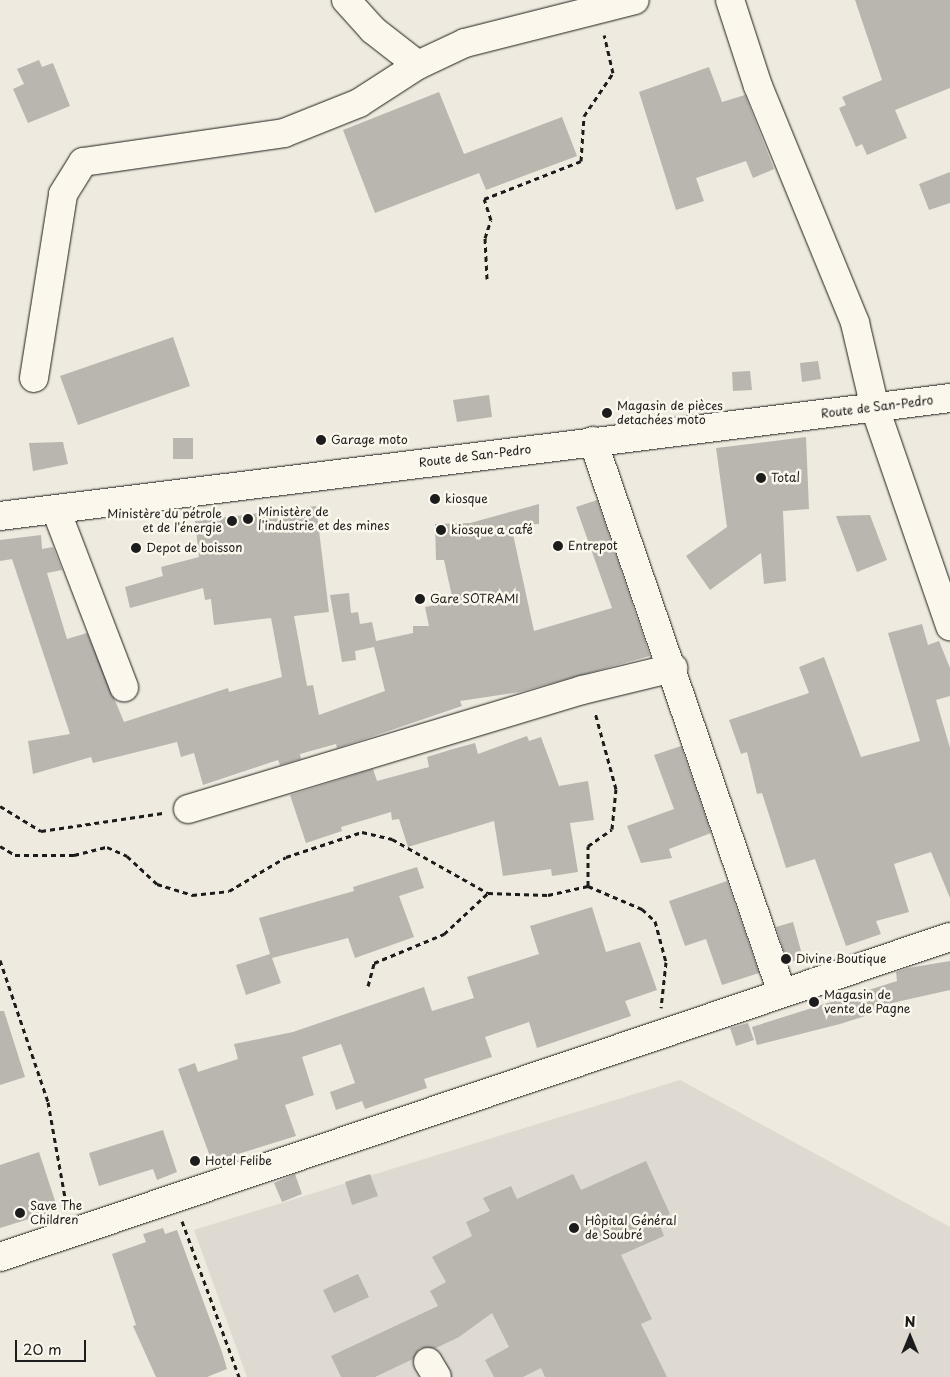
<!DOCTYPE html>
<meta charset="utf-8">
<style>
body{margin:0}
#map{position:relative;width:950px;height:1377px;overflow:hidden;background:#eeeadf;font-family:"Playpen Sans",sans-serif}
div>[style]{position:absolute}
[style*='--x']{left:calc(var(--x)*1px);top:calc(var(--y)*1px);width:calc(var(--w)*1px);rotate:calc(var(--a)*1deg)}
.built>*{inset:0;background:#dedad1}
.building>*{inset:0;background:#b9b6af}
.path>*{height:3px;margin-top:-1.5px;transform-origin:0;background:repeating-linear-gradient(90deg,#1c1c1c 0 5px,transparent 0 9px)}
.roads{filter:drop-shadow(0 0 1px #1c1c1c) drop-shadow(0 0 1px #1c1c1c)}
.minor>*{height:28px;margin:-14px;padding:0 14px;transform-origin:14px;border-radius:14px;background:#fbf7ec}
.major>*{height:28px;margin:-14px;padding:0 14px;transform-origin:14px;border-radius:14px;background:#fbf7ec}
.dots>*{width:14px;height:14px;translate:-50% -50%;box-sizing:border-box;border:2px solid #fbf7ec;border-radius:50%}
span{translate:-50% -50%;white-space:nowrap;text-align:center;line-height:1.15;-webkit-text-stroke:5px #fbf7ec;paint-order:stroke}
.poi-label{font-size:12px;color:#1c1c1c}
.left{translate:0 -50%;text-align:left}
.right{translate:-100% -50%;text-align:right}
.street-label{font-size:12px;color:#1c1c1c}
.north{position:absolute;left:885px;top:1312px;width:50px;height:50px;-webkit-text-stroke:4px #fbf7ec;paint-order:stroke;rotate:0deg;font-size:14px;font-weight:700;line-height:20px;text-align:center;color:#1c1c1c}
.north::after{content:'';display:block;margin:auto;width:18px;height:22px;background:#1c1c1c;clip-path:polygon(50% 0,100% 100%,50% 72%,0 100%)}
.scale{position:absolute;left:15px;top:1340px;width:71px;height:22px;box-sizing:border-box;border:2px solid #1c1c1c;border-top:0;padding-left:6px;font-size:15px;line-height:18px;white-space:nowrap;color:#1c1c1c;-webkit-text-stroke:4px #fbf7ec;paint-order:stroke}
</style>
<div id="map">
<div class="built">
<div style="clip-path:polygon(680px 1080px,950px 1227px,950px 1377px,247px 1377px,194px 1230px)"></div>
</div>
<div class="building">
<div style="clip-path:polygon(855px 0,950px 0,950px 88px,895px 110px,907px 138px,867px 155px,862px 144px,856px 147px,839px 108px,846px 105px,842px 97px,882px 80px)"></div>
<div style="clip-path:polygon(39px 60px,42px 67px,53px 63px,70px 106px,28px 123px,13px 89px,24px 84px,17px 69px)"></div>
<div style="clip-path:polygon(709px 67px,722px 102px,745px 95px,774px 169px,753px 178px,746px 161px,696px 178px,704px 201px,676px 210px,639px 92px)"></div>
<div style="clip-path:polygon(439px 92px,464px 154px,562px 117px,577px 156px,486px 190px,479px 173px,375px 213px,343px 130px)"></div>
<div style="clip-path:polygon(950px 172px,950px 203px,929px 210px,919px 184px)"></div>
<div style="clip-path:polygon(173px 337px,190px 386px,78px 425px,60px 376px)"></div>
<div style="clip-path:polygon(818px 361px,821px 379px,802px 382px,800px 363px)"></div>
<div style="clip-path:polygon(750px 371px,752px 390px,733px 391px,732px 372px)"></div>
<div style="clip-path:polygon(489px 395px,492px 417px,457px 422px,453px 400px)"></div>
<div style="clip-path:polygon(806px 437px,809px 509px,783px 511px,786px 581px,764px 584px,761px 553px,710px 590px,686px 556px,727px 527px,716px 448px)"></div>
<div style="clip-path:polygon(173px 438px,193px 438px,193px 459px,173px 459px)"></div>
<div style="clip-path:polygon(63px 442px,68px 464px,33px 471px,29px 443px)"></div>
<div style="clip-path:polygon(597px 500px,650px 656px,520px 692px,460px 701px,462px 706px,365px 739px,337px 748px,336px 744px,300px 754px,301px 759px,280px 765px,278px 760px,203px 785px,194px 753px,181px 757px,177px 742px,93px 763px,91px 757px,33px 774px,28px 741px,70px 734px,12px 559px,0 561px,0 540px,41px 535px,42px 549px,53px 547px,62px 570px,47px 573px,67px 639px,87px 633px,124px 722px,228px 688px,229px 692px,282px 677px,271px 618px,214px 625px,211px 599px,205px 600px,203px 588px,130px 608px,125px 587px,163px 576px,161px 567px,199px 557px,195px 521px,316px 506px,329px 612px,294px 616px,307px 686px,313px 685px,319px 715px,385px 691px,374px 647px,355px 651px,356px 660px,342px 662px,330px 595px,349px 593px,351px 613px,358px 612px,360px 624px,372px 622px,376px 641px,413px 633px,413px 626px,429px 626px,425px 607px,453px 601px,444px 560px,436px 560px,435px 524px,470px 523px,539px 504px,539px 524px,511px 525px,534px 631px,612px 608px,576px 507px)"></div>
<div style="clip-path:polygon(870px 515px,887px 560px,857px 572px,836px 516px)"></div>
<div style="clip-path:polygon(922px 624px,928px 645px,939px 641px,950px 668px,950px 696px,936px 700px,950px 748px,950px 898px,931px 852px,894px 864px,909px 912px,876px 921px,881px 934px,846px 946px,815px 859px,786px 868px,762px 793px,757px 794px,747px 752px,741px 754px,729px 720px,809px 693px,799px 667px,824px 657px,861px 757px,920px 741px,888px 633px)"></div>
<div style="clip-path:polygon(527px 736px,529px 741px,541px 737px,559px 786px,588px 781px,594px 820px,570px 823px,578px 872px,552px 876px,551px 869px,503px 876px,494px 821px,408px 847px,399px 819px,392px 820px,391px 812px,341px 827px,342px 831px,306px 843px,290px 795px,373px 769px,377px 781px,429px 767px,427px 757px,453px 749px,475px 743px,478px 754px)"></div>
<div style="clip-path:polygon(681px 746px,711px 833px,669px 849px,672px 858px,641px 863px,627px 826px,674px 809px,654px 755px)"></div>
<div style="clip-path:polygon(417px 867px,424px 888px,399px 896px,414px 937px,355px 958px,348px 938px,272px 958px,281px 983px,246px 995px,236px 965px,270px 954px,259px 918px,354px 891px,353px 887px)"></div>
<div style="clip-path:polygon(727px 881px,759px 973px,722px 985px,706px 939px,685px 946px,669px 901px)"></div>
<div style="clip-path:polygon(592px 907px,606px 952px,640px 942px,657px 990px,625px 1001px,631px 1016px,537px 1048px,529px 1022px,485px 1037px,492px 1057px,424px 1079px,427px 1088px,365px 1109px,362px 1101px,336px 1110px,330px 1092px,355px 1083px,341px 1044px,302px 1057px,314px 1095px,285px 1105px,296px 1136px,212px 1162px,178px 1069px,195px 1063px,198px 1072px,238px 1059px,234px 1044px,293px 1032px,424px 987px,432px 1011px,474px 998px,467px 977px,539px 954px,530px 926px)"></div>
<div style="clip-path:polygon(793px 922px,803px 958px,788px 963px,776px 927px)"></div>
<div style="clip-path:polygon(950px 961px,950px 990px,883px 1005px,884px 1010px,840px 1024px,757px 1045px,752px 1027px,897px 981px,896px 972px,908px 968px)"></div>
<div style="clip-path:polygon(0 1011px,4px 1011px,25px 1077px,0 1085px)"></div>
<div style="clip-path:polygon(748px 1023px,754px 1040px,736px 1046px,730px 1028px)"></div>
<div style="clip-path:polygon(163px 1130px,177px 1172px,157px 1180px,153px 1169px,99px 1186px,89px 1153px)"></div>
<div style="clip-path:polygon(39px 1152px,58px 1210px,0 1228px,0 1165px)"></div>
<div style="clip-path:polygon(646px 1161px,670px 1214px,658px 1220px,664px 1236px,621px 1255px,652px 1319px,641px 1324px,667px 1377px,545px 1377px,541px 1368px,523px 1377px,494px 1377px,485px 1360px,509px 1347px,492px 1313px,459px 1337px,436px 1348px,420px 1348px,413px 1359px,375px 1377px,341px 1377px,331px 1356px,438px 1306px,430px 1291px,446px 1282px,432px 1257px,472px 1236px,466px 1222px,490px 1211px,483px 1198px,511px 1186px,517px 1199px,573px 1174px,581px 1190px)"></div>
<div style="clip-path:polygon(295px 1174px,302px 1194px,282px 1202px,274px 1183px)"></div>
<div style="clip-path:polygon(370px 1174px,378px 1196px,352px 1205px,345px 1182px)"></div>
<div style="clip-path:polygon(163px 1228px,165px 1234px,177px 1230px,222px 1352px,227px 1369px,207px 1377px,156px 1377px,133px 1326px,136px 1325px,112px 1254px,146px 1242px,143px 1234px)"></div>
<div style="clip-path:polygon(358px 1274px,369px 1297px,334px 1313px,323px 1290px)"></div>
</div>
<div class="path">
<div style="--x:487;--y:279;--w:41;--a:-92.8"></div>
<div style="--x:485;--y:238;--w:19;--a:-72"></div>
<div style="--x:491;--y:220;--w:22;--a:-108"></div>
<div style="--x:484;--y:199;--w:104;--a:-21.4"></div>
<div style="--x:581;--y:161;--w:45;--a:-86.2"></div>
<div style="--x:584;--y:116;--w:52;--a:-56"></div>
<div style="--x:613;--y:73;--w:39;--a:-103"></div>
<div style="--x:0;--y:806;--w:48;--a:31.4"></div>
<div style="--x:41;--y:831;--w:123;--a:-8.4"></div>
<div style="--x:0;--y:846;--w:17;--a:31"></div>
<div style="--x:15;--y:855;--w:59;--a:0"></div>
<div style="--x:74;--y:855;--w:34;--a:-14"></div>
<div style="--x:107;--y:847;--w:22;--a:24"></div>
<div style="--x:127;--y:856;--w:41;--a:43"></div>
<div style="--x:157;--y:884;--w:37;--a:17"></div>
<div style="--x:192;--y:895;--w:37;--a:-6"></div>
<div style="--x:229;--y:891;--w:66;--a:-30.8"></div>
<div style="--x:286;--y:857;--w:80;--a:-18.2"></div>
<div style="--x:362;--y:832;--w:31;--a:13"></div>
<div style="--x:392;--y:839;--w:110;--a:29.4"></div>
<div style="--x:588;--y:886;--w:59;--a:23.1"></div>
<div style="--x:642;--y:909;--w:18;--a:43"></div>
<div style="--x:655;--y:921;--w:42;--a:75"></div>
<div style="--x:666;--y:962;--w:46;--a:96.2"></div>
<div style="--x:0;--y:960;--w:150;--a:71.3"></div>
<div style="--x:48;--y:1102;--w:109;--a:79.9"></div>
<div style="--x:368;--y:986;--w:24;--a:-75"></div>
<div style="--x:374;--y:963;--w:76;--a:-22.5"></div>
<div style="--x:444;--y:934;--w:60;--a:-43"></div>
<div style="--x:488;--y:893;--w:60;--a:1.9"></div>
<div style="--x:548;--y:895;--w:41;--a:-12.7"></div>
<div style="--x:588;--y:886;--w:40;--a:-90"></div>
<div style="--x:588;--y:846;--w:29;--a:-35"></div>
<div style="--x:612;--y:829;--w:40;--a:-84.3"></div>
<div style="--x:616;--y:789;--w:80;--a:-105.3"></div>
<div style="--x:182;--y:1221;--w:166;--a:69.9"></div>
</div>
<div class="roads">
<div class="minor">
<div style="--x:346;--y:0;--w:40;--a:48"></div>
<div style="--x:373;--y:30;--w:57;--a:37.9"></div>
<div style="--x:730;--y:0;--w:90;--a:72"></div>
<div style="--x:758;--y:86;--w:256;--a:67.7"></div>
<div style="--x:855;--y:323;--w:87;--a:76.8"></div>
<div style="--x:875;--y:408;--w:231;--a:71"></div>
<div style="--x:34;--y:378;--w:186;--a:-81"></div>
<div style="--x:63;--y:194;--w:38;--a:-58"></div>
<div style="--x:83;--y:162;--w:203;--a:-8.2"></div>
<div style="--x:284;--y:133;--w:81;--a:-21.8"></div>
<div style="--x:359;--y:103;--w:70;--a:-32.8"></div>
<div style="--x:418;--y:65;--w:52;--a:-25.1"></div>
<div style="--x:465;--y:43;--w:175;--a:-14.2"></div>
<div style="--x:593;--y:441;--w:583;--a:71.1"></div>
<div style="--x:56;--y:510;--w:190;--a:69"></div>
<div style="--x:188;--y:809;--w:412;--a:-16.8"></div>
<div style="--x:582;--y:690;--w:94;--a:-13.6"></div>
<div style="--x:0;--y:1257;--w:1002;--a:-18.62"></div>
<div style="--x:428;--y:1362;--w:17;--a:59"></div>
</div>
<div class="major">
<div style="--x:0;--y:516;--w:957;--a:-7.08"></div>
</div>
</div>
<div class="dots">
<div style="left:607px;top:413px;background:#1c1c1c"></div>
<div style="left:321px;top:440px;background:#1c1c1c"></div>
<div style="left:761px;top:478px;background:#1c1c1c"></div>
<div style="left:435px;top:499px;background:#1c1c1c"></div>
<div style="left:248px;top:519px;background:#1c1c1c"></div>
<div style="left:232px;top:521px;background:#1c1c1c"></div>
<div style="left:441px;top:530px;background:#1c1c1c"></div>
<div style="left:558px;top:546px;background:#1c1c1c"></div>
<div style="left:136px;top:548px;background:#1c1c1c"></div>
<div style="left:420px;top:599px;background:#1c1c1c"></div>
<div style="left:786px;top:959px;background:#1c1c1c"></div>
<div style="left:814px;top:1002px;background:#1c1c1c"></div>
<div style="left:195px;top:1161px;background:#1c1c1c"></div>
<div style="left:20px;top:1213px;background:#1c1c1c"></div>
<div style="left:574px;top:1228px;background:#1c1c1c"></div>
</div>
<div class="poi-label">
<span class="left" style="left:617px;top:413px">Magasin de pièces<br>detachées moto</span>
<span class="left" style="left:331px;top:440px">Garage moto</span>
<span class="left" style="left:771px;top:478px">Total</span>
<span class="left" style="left:445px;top:499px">kiosque</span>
<span class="left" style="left:258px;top:519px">Ministère de<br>l'industrie et des mines</span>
<span class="right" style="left:222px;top:521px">Ministère du pétrole<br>et de l'énergie</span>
<span class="left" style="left:451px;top:530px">kiosque a café</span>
<span class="left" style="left:568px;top:546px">Entrepot</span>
<span class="left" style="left:146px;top:548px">Depot de boisson</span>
<span class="left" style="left:430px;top:599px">Gare SOTRAMI</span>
<span class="left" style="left:796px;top:959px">Divine Boutique</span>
<span class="left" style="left:824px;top:1002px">Magasin de<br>vente de Pagne</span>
<span class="left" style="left:205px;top:1161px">Hotel Felibe</span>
<span class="left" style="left:30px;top:1213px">Save The<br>Children</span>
<span class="left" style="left:585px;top:1228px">Hôpital Général<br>de Soubré</span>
</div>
<div class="street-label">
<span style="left:877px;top:407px;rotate:-7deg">Route de San-Pedro</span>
<span style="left:475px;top:456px;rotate:-7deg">Route de San-Pedro</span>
</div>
<div class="north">N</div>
<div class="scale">20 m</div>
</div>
